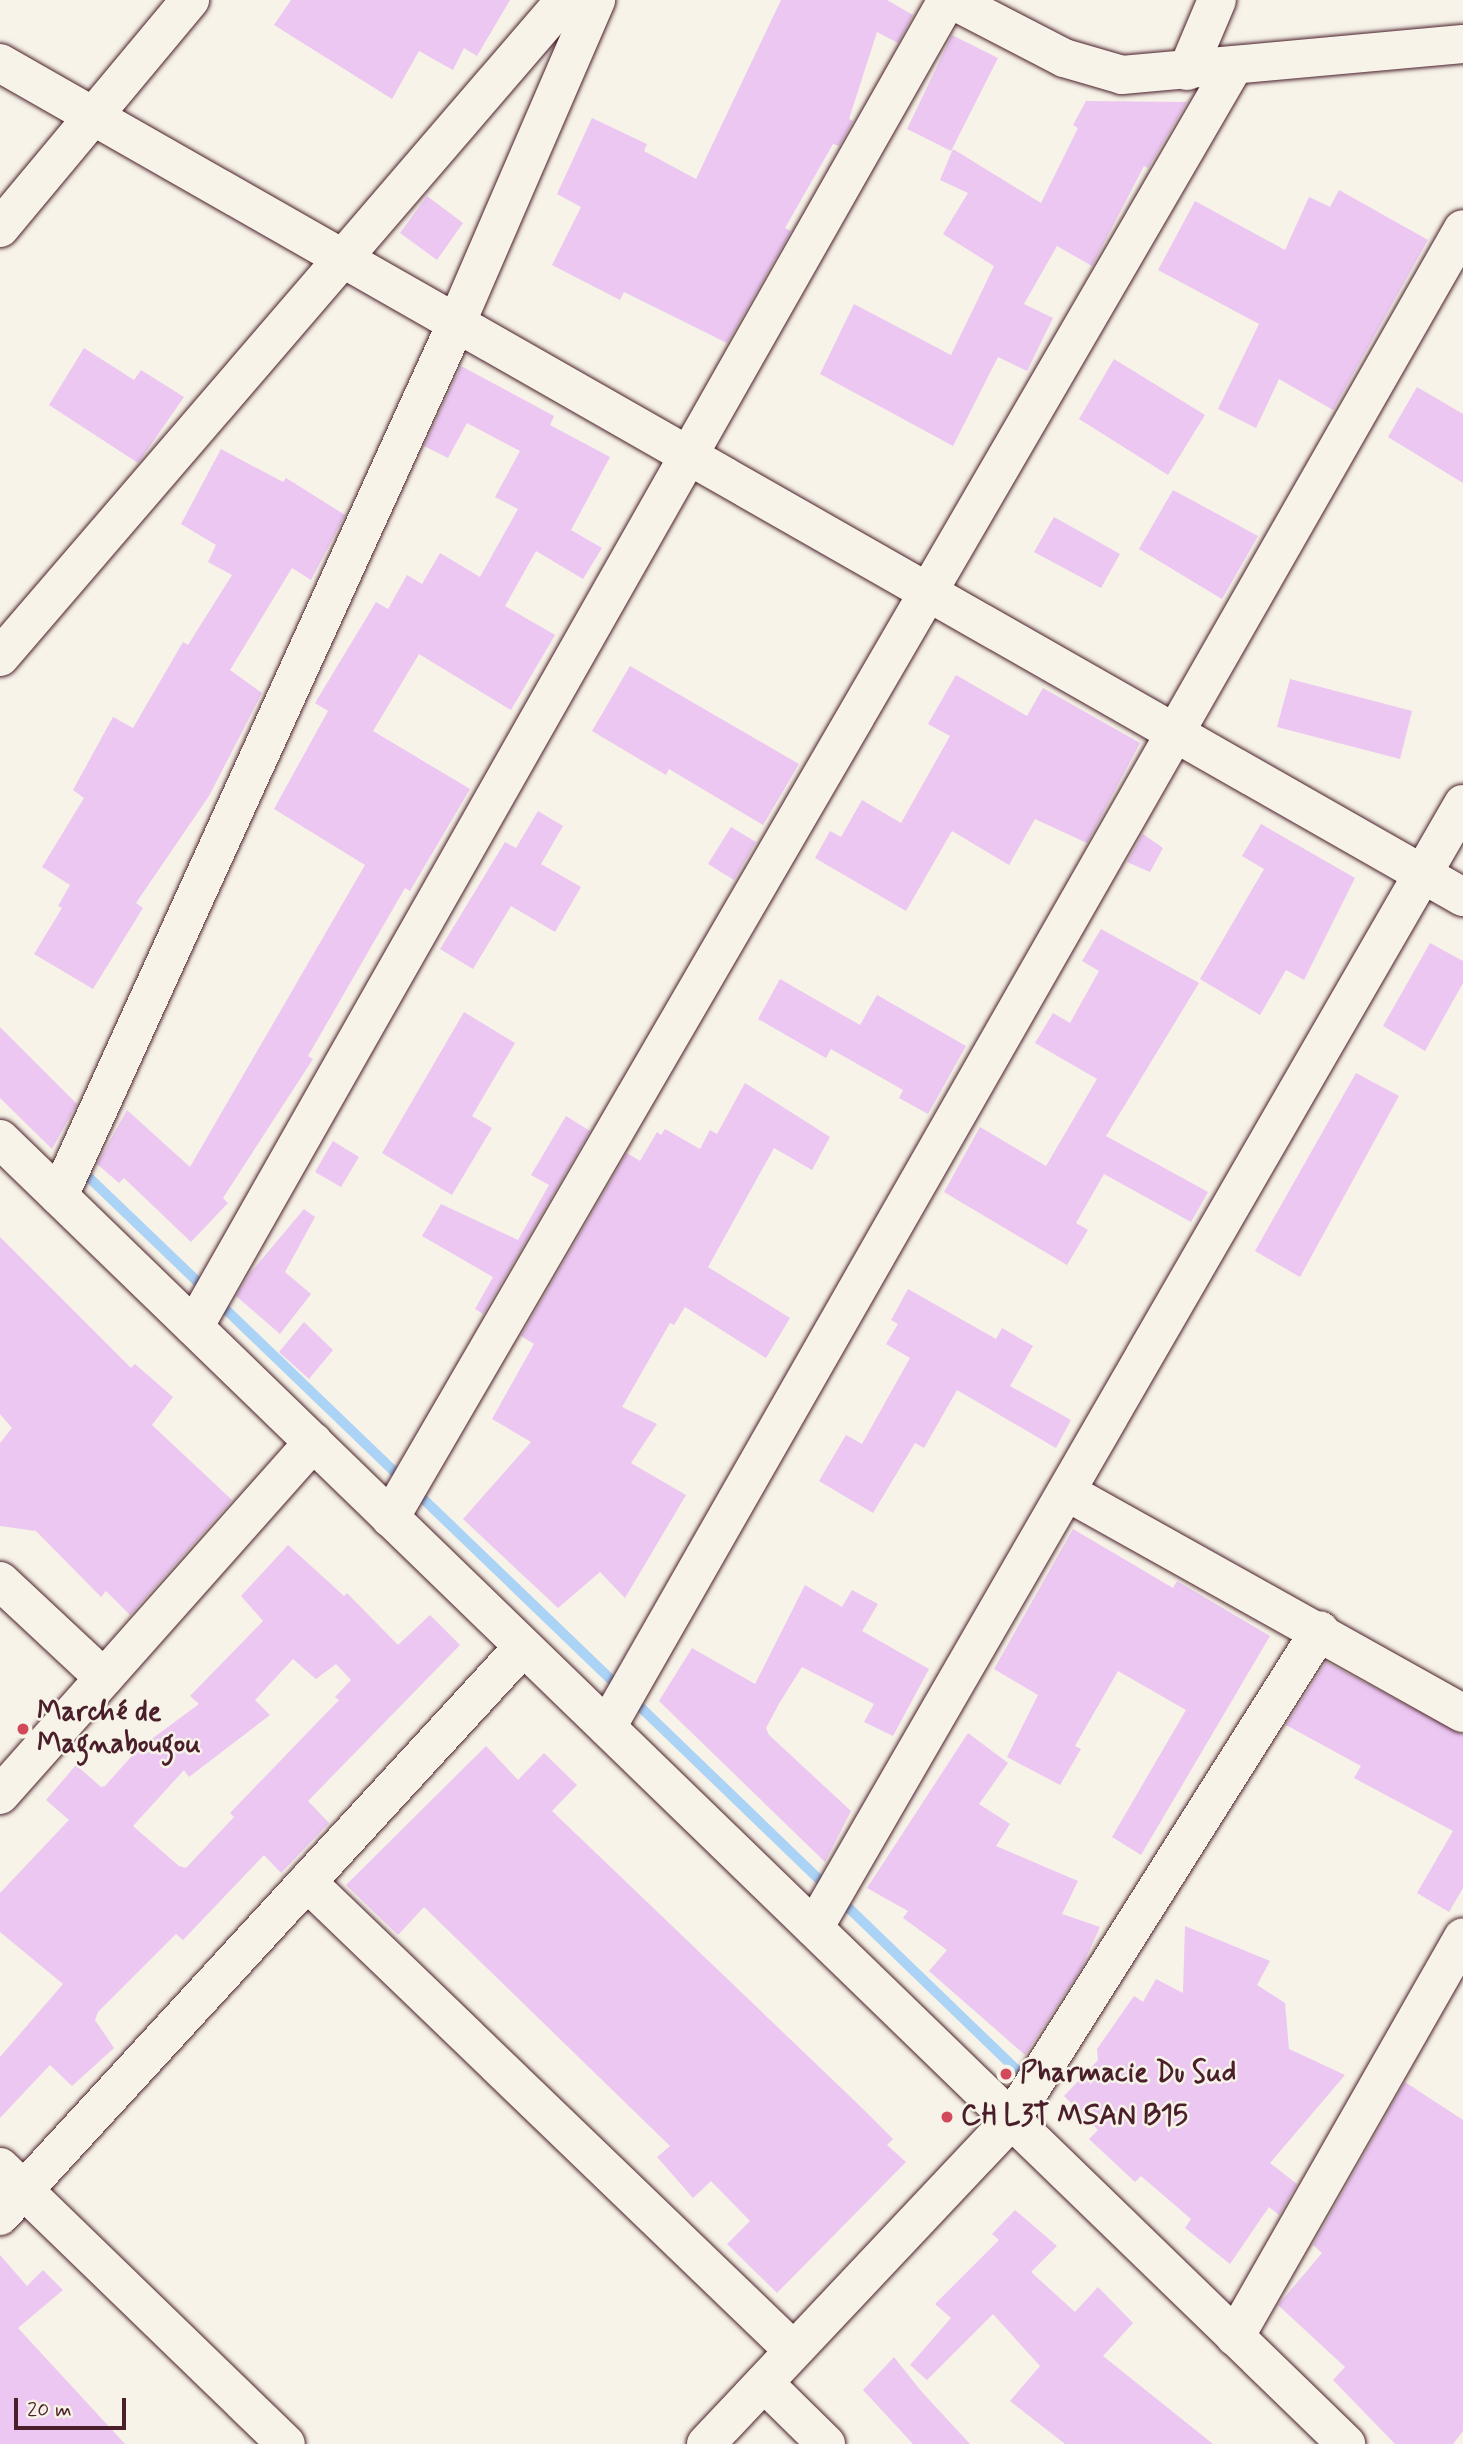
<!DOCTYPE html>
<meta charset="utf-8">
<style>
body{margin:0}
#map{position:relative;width:1463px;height:2444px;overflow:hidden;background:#f7f3e8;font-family:Mynerve,sans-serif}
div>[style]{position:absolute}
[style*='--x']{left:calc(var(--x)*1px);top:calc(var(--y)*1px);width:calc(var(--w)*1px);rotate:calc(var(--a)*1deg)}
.stream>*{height:10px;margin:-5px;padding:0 5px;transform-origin:5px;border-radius:5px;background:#abd3f6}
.building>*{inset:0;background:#ebc7f2}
.roads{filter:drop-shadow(0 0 2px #4a1f2b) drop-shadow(0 0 2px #4a1f2b)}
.minor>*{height:38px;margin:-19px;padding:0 19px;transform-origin:19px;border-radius:19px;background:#f7f3e8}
.dots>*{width:19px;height:19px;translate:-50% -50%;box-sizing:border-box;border:4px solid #f7f3e8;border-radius:50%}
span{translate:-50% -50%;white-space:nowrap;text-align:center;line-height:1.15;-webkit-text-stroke:5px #f7f3e8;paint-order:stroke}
.poi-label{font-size:28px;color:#4a1f2b;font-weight:700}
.left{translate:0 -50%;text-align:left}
.scale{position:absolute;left:14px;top:2398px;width:112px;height:32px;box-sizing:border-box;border:4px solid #4a1f2b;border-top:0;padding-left:9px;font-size:21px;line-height:24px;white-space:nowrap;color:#4a1f2b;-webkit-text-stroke:5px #f7f3e8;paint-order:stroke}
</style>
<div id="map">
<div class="stream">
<div style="--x:79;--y:1168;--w:176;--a:43.8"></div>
<div style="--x:218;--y:1302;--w:257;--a:43.9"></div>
<div style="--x:415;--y:1491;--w:284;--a:43.9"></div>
<div style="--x:632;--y:1699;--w:543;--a:43.96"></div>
</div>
<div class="building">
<div style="clip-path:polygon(291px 0,510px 0,477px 56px,464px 48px,453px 70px,419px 51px,392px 99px,274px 25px)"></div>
<div style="clip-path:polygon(781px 0,887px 0,913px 15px,898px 43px,877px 32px,849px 119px,853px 121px,839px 146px,833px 144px,785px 228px,791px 231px,727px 343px,624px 292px,620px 300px,552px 265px,581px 207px,557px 194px,592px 118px,647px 144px,644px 151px,696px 179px)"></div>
<div style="clip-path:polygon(952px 35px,998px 58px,951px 151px,907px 129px)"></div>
<div style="clip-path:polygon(1086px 101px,1187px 102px,1148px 168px,1144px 166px,1092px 266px,1057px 246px,1024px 304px,1053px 318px,1027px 371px,998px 357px,953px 446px,820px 374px,854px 304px,951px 355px,994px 266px,943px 234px,968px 193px,940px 180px,953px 149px,1041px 203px,1078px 128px,1073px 125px)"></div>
<div style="clip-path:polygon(1339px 190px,1428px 240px,1333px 410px,1279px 379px,1256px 428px,1218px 409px,1259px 324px,1158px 270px,1195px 201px,1285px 250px,1309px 197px,1330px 207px)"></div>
<div style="clip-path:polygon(427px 196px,463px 223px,437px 260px,400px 233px)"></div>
<div style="clip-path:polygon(84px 348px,134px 380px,141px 370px,184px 397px,138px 463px,49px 405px)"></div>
<div style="clip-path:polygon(1114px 359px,1205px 415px,1168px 475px,1079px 419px)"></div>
<div style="clip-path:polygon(461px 366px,554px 416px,550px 425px,610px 457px,571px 530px,602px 548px,583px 579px,536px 551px,505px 606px,555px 635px,511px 710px,419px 654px,373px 731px,470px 789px,410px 891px,405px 888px,308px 1056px,313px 1059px,223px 1198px,228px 1203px,191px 1242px,124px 1178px,119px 1183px,97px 1164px,127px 1110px,190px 1167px,365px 865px,274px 809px,328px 711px,315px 703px,376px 602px,388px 609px,407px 575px,422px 584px,440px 553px,480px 577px,518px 509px,495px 497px,520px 451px,467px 423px,448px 458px,424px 446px)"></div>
<div style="clip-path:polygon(1417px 387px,1463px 414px,1463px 483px,1388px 437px)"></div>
<div style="clip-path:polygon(221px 449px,283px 482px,286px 478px,345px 515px,311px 580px,292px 568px,230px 670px,262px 693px,209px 796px,136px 903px,143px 908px,93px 989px,34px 954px,62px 908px,58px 906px,70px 885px,42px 867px,84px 798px,73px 790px,113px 717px,133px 728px,183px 642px,188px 645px,232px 575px,208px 562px,216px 545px,181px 524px)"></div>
<div style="clip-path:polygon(1173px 490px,1258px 536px,1222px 599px,1139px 549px)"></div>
<div style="clip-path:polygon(1054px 517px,1120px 554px,1101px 588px,1034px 552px)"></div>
<div style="clip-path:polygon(630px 666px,799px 764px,763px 825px,669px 769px,666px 775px,592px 731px)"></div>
<div style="clip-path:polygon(956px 675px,1027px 716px,1043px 688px,1140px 743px,1087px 843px,1035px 819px,1009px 865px,952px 831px,906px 911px,815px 858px,830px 831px,841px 837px,862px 800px,901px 823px,950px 736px,928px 724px)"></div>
<div style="clip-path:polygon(1290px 679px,1412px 711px,1400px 759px,1277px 727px)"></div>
<div style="clip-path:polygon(538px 811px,563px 826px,541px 864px,581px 887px,555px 932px,511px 906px,473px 969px,440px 949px,505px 842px,516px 848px)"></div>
<div style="clip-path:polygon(1261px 824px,1355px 878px,1304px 980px,1286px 970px,1260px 1015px,1200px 979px,1264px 869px,1242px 856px)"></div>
<div style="clip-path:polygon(731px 827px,756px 842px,734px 880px,708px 864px)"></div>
<div style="clip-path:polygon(1143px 834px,1163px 848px,1150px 872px,1127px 862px)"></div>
<div style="clip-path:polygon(1101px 929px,1199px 983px,1106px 1136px,1208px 1192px,1191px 1222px,1104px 1174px,1076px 1223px,1088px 1230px,1067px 1265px,944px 1192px,980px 1127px,1046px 1166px,1097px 1079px,1035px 1043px,1053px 1013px,1070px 1023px,1099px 971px,1082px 961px)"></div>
<div style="clip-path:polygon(1430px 943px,1463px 961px,1463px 983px,1425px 1051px,1383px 1026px)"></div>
<div style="clip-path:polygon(780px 979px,860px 1025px,877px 995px,966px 1046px,928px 1114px,899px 1098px,903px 1090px,831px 1049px,826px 1058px,758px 1019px)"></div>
<div style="clip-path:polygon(464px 1012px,515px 1043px,472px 1116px,492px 1128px,452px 1195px,382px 1153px)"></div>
<div style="clip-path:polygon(0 1027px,77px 1104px,52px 1149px,0 1098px)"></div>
<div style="clip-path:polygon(1356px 1073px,1399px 1096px,1300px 1277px,1255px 1251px)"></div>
<div style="clip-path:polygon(745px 1083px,830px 1137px,812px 1170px,774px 1148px,708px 1267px,790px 1318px,766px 1358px,685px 1307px,674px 1325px,670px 1323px,622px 1407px,657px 1424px,631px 1463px,686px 1495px,625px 1598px,600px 1572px,558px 1608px,463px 1519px,531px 1442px,492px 1419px,534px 1344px,521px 1336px,627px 1153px,640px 1161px,657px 1132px,661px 1135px,665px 1129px,700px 1149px,710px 1130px,717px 1134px)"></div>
<div style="clip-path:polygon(566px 1116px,590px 1131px,483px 1314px,475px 1309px,493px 1277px,422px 1236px,441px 1204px,518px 1240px,549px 1185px,531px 1175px)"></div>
<div style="clip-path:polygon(333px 1141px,359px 1157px,341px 1187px,315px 1172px)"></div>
<div style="clip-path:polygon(304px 1209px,315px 1217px,285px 1272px,311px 1294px,280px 1334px,236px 1296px,251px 1272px)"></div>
<div style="clip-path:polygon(0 1237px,131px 1368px,135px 1364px,173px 1397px,152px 1425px,232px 1500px,130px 1615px,106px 1591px,101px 1597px,36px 1531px,0 1526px,0 1443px,12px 1428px,0 1414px)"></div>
<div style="clip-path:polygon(908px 1289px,996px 1339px,1002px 1328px,1033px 1346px,1010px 1386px,1071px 1420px,1056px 1448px,957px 1390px,924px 1448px,915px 1443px,873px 1513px,819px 1481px,846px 1435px,862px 1444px,910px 1358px,886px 1344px,898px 1324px,891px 1320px)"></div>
<div style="clip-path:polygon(304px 1322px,333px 1350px,309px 1379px,279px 1352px)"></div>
<div style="clip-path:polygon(1073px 1529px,1173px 1588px,1177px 1581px,1270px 1636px,1141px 1855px,1112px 1837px,1186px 1710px,1118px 1671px,1075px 1746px,1081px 1749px,1060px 1785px,1007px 1757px,1038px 1695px,994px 1669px)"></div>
<div style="clip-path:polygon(evenodd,288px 1545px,344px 1596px,347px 1593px,398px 1645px,430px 1615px,460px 1645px,308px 1801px,329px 1823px,281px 1873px,264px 1855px,183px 1940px,176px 1934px,98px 2012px,95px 2020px,114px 2048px,72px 2086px,50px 2065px,0 2118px,0 2057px,63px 1984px,0 1932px,0 1893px,69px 1820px,46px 1800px,76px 1765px,101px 1787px,105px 1786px,138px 1749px,199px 1704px,190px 1696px,263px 1621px,241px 1596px,288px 1545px,293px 1659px,316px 1679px,336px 1664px,351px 1680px,335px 1697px,339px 1700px,230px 1813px,234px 1817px,186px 1868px,179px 1866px,133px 1826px,184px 1770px,189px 1777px,270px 1715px,255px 1700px,293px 1659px)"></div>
<div style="clip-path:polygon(805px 1585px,842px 1607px,852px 1590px,878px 1604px,862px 1631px,929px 1669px,893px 1736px,864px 1722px,874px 1704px,802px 1667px,780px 1702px,766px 1728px,769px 1735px,851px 1811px,825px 1862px,659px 1701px,692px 1648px,755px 1684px)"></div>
<div style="clip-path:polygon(1326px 1662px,1463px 1735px,1463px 1888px,1449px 1912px,1417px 1893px,1453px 1831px,1354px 1778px,1361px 1766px,1286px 1725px)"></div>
<div style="clip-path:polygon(968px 1733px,1008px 1763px,979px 1804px,1010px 1824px,996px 1846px,1078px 1881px,1062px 1914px,1100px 1927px,1082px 1967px,1025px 2055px,929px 1971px,947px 1950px,903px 1918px,908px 1911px,867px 1888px)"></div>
<div style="clip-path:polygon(486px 1746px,518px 1780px,544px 1753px,577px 1785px,552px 1811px,861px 2107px,893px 2139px,887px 2145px,906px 2162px,777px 2293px,727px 2244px,750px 2221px,711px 2181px,693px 2198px,657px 2157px,670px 2146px,424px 1907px,398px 1935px,346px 1885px)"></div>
<div style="clip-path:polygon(1185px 1926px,1270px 1961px,1257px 1985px,1285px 2003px,1289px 2049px,1345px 2075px,1270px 2163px,1297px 2184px,1279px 2215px,1269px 2207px,1230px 2264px,1185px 2228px,1191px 2219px,1141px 2176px,1135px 2182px,1089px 2139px,1098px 2130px,1064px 2096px,1098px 2060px,1097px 2049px,1134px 1996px,1143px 2002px,1156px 1979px,1183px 1993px)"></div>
<div style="clip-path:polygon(1405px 2082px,1463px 2120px,1463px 2431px,1453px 2444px,1395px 2444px,1333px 2380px,1345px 2367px,1278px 2305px,1322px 2253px,1313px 2245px)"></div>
<div style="clip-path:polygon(1015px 2210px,1057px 2246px,1031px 2272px,1075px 2312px,1098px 2287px,1133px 2323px,1103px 2356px,1213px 2444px,1065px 2444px,1010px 2401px,1040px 2366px,993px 2314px,927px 2380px,910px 2365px,951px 2318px,935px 2304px,999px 2240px,992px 2234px)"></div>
<div style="clip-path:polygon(0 2255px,27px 2286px,43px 2270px,63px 2290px,18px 2328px,125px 2444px,0 2444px)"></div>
<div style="clip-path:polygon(894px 2357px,921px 2391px,970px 2444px,913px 2444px,863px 2390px)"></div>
</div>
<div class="roads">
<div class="minor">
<div style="--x:952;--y:0;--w:126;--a:27.4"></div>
<div style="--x:1064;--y:58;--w:60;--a:16.3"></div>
<div style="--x:1122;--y:75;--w:342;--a:-5.2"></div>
<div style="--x:0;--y:63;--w:1684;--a:29.69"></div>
<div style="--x:1187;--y:71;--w:77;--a:-67.1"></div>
<div style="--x:0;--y:228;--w:297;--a:-50.2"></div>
<div style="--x:0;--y:657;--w:867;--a:-49.31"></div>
<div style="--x:0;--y:1139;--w:1875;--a:44.11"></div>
<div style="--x:59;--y:1196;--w:958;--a:-65.52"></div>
<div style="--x:456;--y:324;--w:353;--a:-66.6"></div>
<div style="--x:194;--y:1327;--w:1526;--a:-60.43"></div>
<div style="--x:1067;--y:1492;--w:453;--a:29.2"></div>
<div style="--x:390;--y:1518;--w:1678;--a:-59.84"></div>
<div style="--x:0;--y:1581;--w:142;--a:43"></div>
<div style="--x:607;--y:1727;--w:1725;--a:-60.26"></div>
<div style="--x:0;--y:1795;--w:472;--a:-48.4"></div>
<div style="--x:307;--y:1882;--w:675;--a:43.92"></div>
<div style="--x:814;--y:1928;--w:1298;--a:-60"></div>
<div style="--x:0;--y:2167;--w:398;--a:44.1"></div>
<div style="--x:0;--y:2216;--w:773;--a:-47.41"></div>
<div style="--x:1235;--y:2337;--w:460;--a:-60.3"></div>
<div style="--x:764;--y:2383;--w:87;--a:44.5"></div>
<div style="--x:706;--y:2444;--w:445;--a:-46.7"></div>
<div style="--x:1011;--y:2120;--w:579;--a:-57.76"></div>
</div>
</div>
<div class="dots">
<div style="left:23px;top:1729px;background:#d1495b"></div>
<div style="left:1006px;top:2074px;background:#d1495b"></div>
<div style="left:947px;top:2117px;background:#d1495b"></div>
</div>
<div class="poi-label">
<span class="left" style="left:37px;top:1729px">Marché de<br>Magnabougou</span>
<span class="left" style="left:1020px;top:2074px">Pharmacie Du Sud</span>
<span class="left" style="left:961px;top:2117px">CH L3T MSAN B15</span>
</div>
<div class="scale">20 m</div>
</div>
